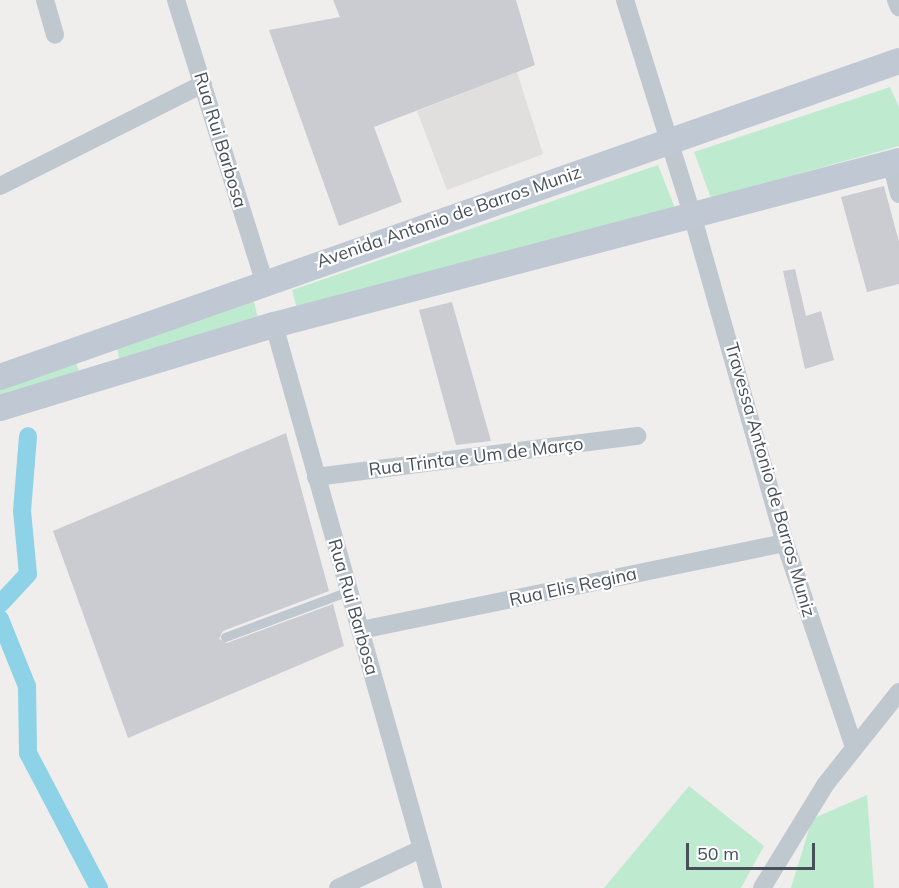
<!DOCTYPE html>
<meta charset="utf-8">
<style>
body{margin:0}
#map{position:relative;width:899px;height:888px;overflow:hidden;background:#f0eded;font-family:Mulish,sans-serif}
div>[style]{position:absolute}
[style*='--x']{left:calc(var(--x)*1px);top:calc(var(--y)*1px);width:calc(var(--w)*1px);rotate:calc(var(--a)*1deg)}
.education>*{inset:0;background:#e1dede}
.green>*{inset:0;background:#beebd0}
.canal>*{height:18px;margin:-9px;padding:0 9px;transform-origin:9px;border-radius:9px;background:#8dd2e6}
.building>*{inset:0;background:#caccd2}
.service>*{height:9px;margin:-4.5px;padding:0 4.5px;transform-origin:4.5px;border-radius:4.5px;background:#bfc7cf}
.minor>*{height:18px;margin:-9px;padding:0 9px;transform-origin:9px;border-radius:9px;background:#bfc7cf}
.secondary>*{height:26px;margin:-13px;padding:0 13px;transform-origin:13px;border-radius:13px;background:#bfc8d3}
span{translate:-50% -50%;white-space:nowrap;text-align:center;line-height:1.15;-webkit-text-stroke:4.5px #fff;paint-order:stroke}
.street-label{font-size:18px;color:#475059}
.scale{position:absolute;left:686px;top:843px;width:129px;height:27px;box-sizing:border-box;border:3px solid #475059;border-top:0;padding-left:8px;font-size:18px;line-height:21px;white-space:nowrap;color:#475059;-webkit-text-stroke:4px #fff;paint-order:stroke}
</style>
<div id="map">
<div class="education">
<div style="clip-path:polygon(517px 72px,543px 154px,447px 190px,417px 111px)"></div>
</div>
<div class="green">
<div style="clip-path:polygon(890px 87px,899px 107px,899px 146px,711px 198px,694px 152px)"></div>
<div style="clip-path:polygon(658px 165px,675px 208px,298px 312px,292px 290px)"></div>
<div style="clip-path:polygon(253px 298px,258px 318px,120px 362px,117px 348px)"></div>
<div style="clip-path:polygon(76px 362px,79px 372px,0 401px,0 388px)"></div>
<div style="clip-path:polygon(689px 786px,764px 846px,741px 888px,604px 888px)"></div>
<div style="clip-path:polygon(867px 795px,874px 888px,791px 888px,812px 819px)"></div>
</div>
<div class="canal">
<div style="--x:0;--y:604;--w:41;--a:-47"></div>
<div style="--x:28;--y:574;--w:63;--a:-95.4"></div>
<div style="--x:22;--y:511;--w:75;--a:-85.4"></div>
<div style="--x:0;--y:619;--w:72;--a:68.1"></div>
<div style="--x:27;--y:686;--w:67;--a:89.1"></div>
<div style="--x:28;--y:753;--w:153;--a:62.3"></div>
</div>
<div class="building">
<div style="clip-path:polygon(333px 0,516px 0,535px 65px,374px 127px,402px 202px,339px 226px,269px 30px,340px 17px)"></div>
<div style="clip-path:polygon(884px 186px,899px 242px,899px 284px,867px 292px,841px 197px)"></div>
<div style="clip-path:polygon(795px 269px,806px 316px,821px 311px,834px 360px,805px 369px,783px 271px)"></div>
<div style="clip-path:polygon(452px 302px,491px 441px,456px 445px,419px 310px)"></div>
<div style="clip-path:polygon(286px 433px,329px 591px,223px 631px,219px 639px,227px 643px,333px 604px,344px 646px,128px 738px,53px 531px)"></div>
</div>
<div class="service">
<div style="--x:225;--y:637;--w:132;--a:-20.4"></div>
</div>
<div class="minor">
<div style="--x:45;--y:0;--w:36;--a:74"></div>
<div style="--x:176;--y:0;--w:294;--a:72.6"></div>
<div style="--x:625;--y:0;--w:221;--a:72.6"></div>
<div style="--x:691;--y:211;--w:345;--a:74.2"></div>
<div style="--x:785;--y:543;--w:215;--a:71.3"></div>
<div style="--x:896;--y:0;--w:8;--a:67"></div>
<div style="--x:891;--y:162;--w:33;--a:76"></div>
<div style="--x:0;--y:186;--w:227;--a:-26.7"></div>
<div style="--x:274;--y:325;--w:585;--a:74.23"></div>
<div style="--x:316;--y:477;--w:324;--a:-7.3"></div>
<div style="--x:361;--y:630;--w:433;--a:-11.6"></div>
<div style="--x:338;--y:888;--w:92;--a:-25.2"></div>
<div style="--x:762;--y:888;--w:121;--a:-58.5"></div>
<div style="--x:825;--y:785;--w:119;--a:-51.5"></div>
</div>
<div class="secondary">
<div style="--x:0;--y:377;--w:953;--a:-19.37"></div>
<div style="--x:0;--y:408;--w:286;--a:-16.9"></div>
<div style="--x:274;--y:325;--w:646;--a:-14.7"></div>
</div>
<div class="street-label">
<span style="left:220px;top:140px;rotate:73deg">Rua Rui Barbosa</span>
<span style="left:449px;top:217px;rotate:-19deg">Avenida Antonio de Barros Muniz</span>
<span style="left:476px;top:457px;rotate:-7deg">Rua Trinta e Um de Março</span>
<span style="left:770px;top:480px;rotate:74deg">Travessa Antonio de Barros Muniz</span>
<span style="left:573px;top:587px;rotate:-12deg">Rua Elis Regina</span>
<span style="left:353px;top:607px;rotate:74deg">Rua Rui Barbosa</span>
</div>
<div class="scale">50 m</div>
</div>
